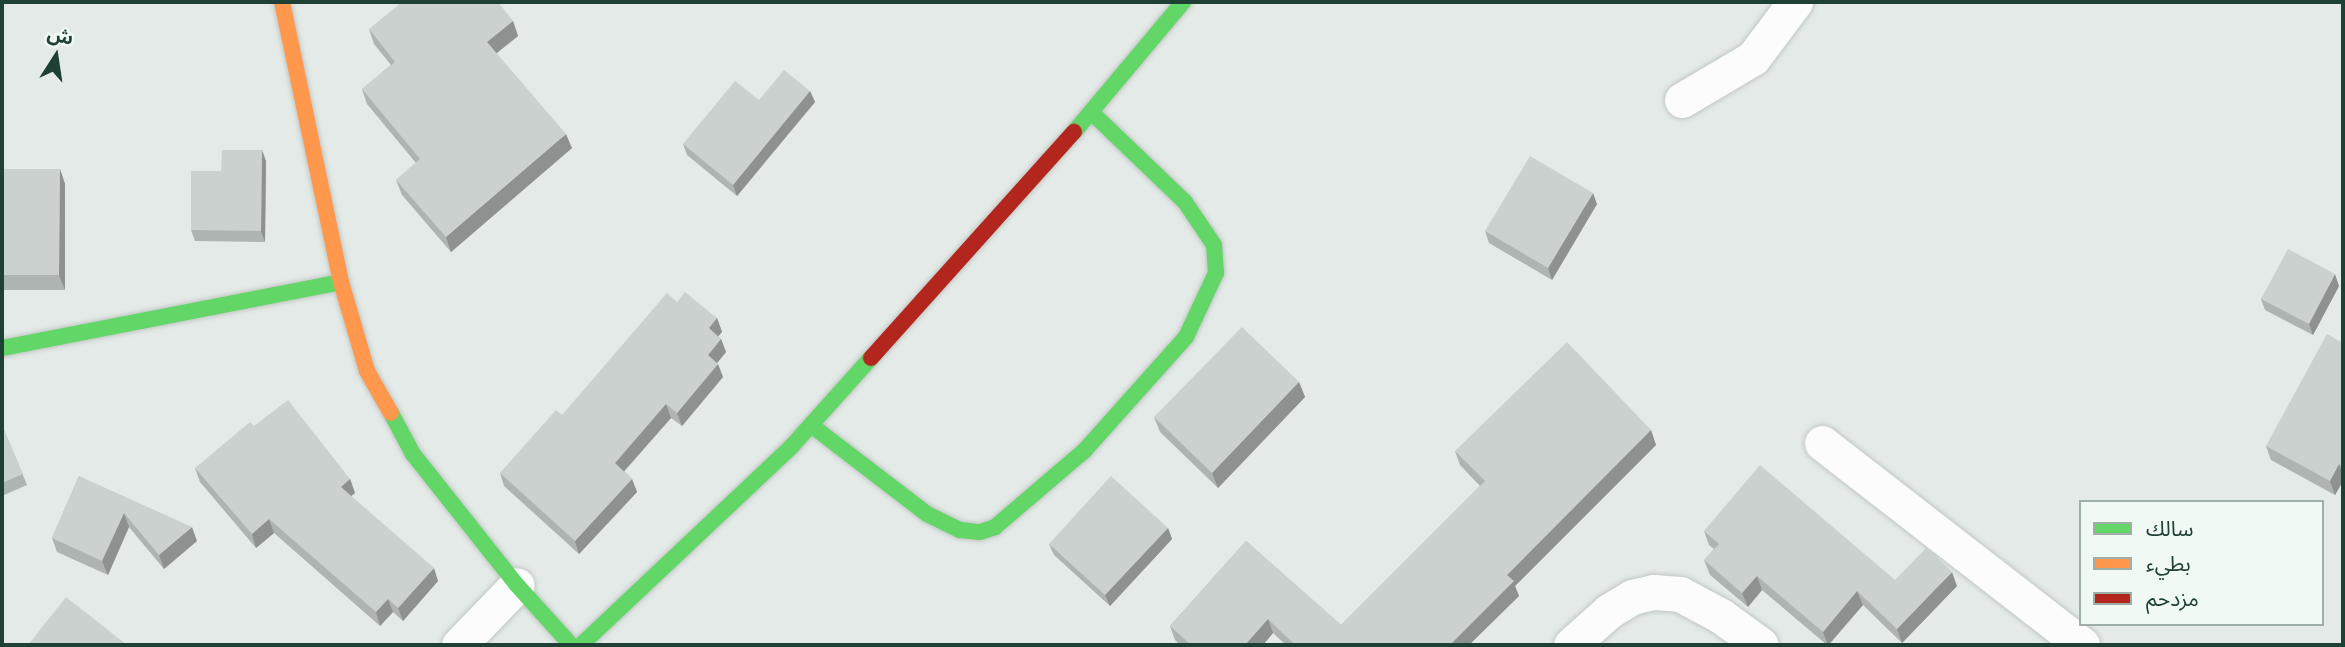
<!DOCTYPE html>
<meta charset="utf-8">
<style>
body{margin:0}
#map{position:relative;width:2345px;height:647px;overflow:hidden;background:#e4eae7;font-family:"Archivo Narrow","Noto Sans Arabic",sans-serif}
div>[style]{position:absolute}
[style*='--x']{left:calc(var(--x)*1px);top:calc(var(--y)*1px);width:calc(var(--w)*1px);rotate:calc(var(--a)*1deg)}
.roads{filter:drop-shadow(0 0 2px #c1c7c4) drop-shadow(0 0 2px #c1c7c4)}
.street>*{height:35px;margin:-17.5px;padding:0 17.5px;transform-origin:17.5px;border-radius:17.5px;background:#fbfcfb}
.fast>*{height:16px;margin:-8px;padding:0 8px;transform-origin:8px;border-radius:8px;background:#63d668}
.slow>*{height:16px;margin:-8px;padding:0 8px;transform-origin:8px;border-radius:8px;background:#ff974d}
.jam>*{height:16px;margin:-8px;padding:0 8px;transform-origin:8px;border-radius:8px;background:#b3261e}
.wall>*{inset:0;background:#aeb4b1}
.shaded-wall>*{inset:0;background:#8d9290}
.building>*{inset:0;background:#cad1ce}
span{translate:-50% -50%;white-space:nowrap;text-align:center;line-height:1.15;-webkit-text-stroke:6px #f1f9f5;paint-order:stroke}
.frame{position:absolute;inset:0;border:4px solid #1f4035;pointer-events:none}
.legend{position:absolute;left:2079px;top:500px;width:245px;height:126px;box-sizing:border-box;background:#f1f9f5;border:2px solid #9dafa8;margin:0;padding:9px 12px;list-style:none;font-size:21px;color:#1f4035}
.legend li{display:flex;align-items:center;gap:14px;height:35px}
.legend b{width:35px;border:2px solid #9dafa8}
.north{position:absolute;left:21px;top:21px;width:70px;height:70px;-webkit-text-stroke:5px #f1f9f5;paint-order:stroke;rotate:12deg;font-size:19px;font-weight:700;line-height:28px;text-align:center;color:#1f4035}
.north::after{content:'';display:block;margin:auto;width:24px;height:32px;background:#1f4035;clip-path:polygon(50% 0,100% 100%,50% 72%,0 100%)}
</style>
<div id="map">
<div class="roads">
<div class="street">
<div style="--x:1682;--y:100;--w:82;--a:-30.6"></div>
<div style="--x:1753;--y:58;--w:70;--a:-53.1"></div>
<div style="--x:1822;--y:443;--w:329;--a:37.8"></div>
<div style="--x:459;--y:645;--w:83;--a:-46"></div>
<div style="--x:1571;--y:645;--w:51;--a:-41.8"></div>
<div style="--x:1609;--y:611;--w:27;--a:-31"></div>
<div style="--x:1632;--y:597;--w:22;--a:-13"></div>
<div style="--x:1653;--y:592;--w:27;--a:4"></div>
<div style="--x:1680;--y:594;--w:47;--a:28.2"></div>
<div style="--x:1721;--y:616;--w:49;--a:35.9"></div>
</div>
<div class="fast">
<div style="--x:1074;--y:132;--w:170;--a:-50"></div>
<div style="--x:2;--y:348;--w:345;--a:-11"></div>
<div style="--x:391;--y:413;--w:47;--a:61.8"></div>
<div style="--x:413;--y:454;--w:167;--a:51.6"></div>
<div style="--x:517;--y:585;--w:81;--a:48"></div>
<div style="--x:811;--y:425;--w:146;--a:37.5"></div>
<div style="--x:927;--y:514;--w:37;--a:26"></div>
<div style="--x:960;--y:530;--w:20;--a:6"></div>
<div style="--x:980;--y:532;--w:16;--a:-18"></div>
<div style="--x:995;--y:527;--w:118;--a:-40.5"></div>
<div style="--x:1085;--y:450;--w:152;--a:-48.2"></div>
<div style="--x:1186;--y:337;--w:71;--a:-64.9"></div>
<div style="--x:1216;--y:273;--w:28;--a:-94"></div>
<div style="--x:1214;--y:245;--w:52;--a:-124"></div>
<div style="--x:1185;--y:202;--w:130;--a:-136.2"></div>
<div style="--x:581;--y:645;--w:290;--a:-43.3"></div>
<div style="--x:792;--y:446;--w:118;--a:-48.1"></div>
</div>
<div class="slow">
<div style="--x:282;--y:2;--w:286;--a:78.1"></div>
<div style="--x:341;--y:282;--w:93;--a:73.7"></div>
<div style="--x:367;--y:371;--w:48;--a:60.3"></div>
</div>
<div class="jam">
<div style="--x:871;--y:358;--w:304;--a:-48.1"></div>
</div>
</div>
<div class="wall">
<div style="clip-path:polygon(513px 21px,518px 36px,496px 53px,572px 148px,451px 252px,402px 195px,396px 180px,416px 163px,367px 104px,362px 89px,391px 65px,374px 44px,369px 29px)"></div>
<div style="clip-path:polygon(810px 91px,815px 102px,737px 196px,687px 155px,683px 144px,759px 100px)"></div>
<div style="clip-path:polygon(266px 161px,265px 242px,195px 241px,191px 230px,221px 171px)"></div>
<div style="clip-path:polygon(2px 169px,60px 169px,65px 184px,65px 290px,2px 290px)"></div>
<div style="clip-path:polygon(1597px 204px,1552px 280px,1489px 243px,1485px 231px)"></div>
<div style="clip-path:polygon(2339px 286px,2313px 335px,2265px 310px,2261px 299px)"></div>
<div style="clip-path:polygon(717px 318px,722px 332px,718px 336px,721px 339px,726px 352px,717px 363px,723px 377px,682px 426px,671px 418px,624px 471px,632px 479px,637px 492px,579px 554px,504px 486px,500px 473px,562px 415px)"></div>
<div style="clip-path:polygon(2343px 343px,2343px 481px,2335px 495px,2271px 460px,2266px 446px)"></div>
<div style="clip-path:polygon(1299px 382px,1305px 397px,1218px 488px,1160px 432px,1154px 417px)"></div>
<div style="clip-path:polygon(2px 425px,27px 485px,2px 496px)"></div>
<div style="clip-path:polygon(254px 426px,350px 479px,355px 493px,351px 496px,438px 581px,403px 621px,393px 612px,380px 626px,274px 533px,256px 548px,200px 482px,195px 468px)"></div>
<div style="clip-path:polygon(1651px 430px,1656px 445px,1515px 586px,1519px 596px,1469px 645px,1286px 645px,1273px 633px,1263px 645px,1180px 645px,1175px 640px,1170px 626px,1246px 541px,1341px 625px,1480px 486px,1460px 465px,1455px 451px)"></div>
<div style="clip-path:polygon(79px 476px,197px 541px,164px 569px,129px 527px,108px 575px,57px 552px,52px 538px)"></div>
<div style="clip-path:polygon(1168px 528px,1172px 539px,1110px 606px,1054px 555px,1049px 544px)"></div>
<div style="clip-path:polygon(1704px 531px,1895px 580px,1957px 586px,1902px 643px,1863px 605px,1829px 645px,1827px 645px,1762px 590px,1748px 607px,1710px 575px,1704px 560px,1714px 549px,1709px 545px)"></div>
</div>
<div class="shaded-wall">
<div style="clip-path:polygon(513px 21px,518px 36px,492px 57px,487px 42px)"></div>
<div style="clip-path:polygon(810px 91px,815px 102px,737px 196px,733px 185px)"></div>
<div style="clip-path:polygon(566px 134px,572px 148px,451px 252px,446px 237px)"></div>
<div style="clip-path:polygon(262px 150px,266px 161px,265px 242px,261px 231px)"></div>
<div style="clip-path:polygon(60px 169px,65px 184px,65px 290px,59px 275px)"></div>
<div style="clip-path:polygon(1593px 193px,1597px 204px,1552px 280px,1548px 268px)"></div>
<div style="clip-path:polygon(2335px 274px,2339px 286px,2313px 335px,2309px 324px)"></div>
<div style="clip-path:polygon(717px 318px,722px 332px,714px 341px,709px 328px)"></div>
<div style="clip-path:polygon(721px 339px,726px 352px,713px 368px,708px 355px)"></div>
<div style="clip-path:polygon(718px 364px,723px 377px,682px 426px,677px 413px)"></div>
<div style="clip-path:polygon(1299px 382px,1305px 397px,1218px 488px,1212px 473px)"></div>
<div style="clip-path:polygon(666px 404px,671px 418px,620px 476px,615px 463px)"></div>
<div style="clip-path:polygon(1651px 430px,1656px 445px,1515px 586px,1519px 596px,1469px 645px,1450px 645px,1507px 575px)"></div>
<div style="clip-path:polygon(2339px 464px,2343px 476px,2343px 481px,2335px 495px,2330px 481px)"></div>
<div style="clip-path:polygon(350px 479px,355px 493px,346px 500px,341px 487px)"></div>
<div style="clip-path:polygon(632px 479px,637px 492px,579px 554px,575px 541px)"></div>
<div style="clip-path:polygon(124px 513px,129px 527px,108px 575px,102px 561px)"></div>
<div style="clip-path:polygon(269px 519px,274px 533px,256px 548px,252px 534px)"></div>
<div style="clip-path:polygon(192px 527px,197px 541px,164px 569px,159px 555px)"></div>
<div style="clip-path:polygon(1168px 528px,1172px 539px,1110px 606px,1105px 595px)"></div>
<div style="clip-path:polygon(434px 568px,438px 581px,403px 621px,398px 608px)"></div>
<div style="clip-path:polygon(1952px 572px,1957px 586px,1902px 643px,1897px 629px)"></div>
<div style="clip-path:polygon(1757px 576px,1762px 590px,1748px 607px,1742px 593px)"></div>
<div style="clip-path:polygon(1857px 591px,1863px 605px,1828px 645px,1823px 632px)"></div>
<div style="clip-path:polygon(388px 599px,393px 612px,380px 626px,376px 612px)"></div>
<div style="clip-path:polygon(1268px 619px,1273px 633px,1263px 645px,1245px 645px)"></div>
</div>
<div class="building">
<div style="clip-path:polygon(402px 2px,498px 2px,513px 21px,487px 42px,566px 134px,446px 237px,396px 180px,420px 159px,362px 89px,395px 62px,369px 29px)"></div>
<div style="clip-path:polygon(784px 70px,810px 91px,733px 185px,683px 144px,735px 81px,759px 100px)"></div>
<div style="clip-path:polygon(222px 150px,262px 150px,261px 231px,191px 230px,191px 171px,221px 171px)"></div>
<div style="clip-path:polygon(1530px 156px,1593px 193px,1548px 268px,1485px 231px)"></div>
<div style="clip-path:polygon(2px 169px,60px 169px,59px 275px,2px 275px)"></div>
<div style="clip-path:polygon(2288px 249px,2335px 274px,2309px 324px,2261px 299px)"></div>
<div style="clip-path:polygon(685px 292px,717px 318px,709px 328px,721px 339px,708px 355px,718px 364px,677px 413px,666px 404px,615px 463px,632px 479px,575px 541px,500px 473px,556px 410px,562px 415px,667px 293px,677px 302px)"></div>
<div style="clip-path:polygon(1242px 327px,1299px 382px,1212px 473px,1154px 417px)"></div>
<div style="clip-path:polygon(2327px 334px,2343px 343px,2343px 467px,2339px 464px,2330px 481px,2266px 446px)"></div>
<div style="clip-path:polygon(1567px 342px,1651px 430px,1507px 575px,1514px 581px,1450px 645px,1295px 645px,1268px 619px,1245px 645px,1191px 645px,1170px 626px,1246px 541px,1341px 625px,1485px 481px,1455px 451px)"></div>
<div style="clip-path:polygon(288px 400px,350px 479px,341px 487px,434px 568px,398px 608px,388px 599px,376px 612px,269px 519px,252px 534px,195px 468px,250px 422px,254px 426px)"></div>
<div style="clip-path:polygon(2px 425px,23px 474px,2px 483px)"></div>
<div style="clip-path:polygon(1760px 465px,1895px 580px,1927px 547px,1952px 572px,1897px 629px,1857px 591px,1823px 632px,1757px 576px,1742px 593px,1704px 560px,1719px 544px,1704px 531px)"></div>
<div style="clip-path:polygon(79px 476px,192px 527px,159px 555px,124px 513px,102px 561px,52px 538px)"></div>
<div style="clip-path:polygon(1111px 476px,1168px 528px,1105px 595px,1049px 544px)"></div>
<div style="clip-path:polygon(66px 597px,127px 645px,28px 645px)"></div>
</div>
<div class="frame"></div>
<ul class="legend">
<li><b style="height:9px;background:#63d668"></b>سالك</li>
<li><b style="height:9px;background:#ff974d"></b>بطيء</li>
<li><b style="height:9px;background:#b3261e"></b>مزدحم</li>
</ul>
<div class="north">ش</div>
</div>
